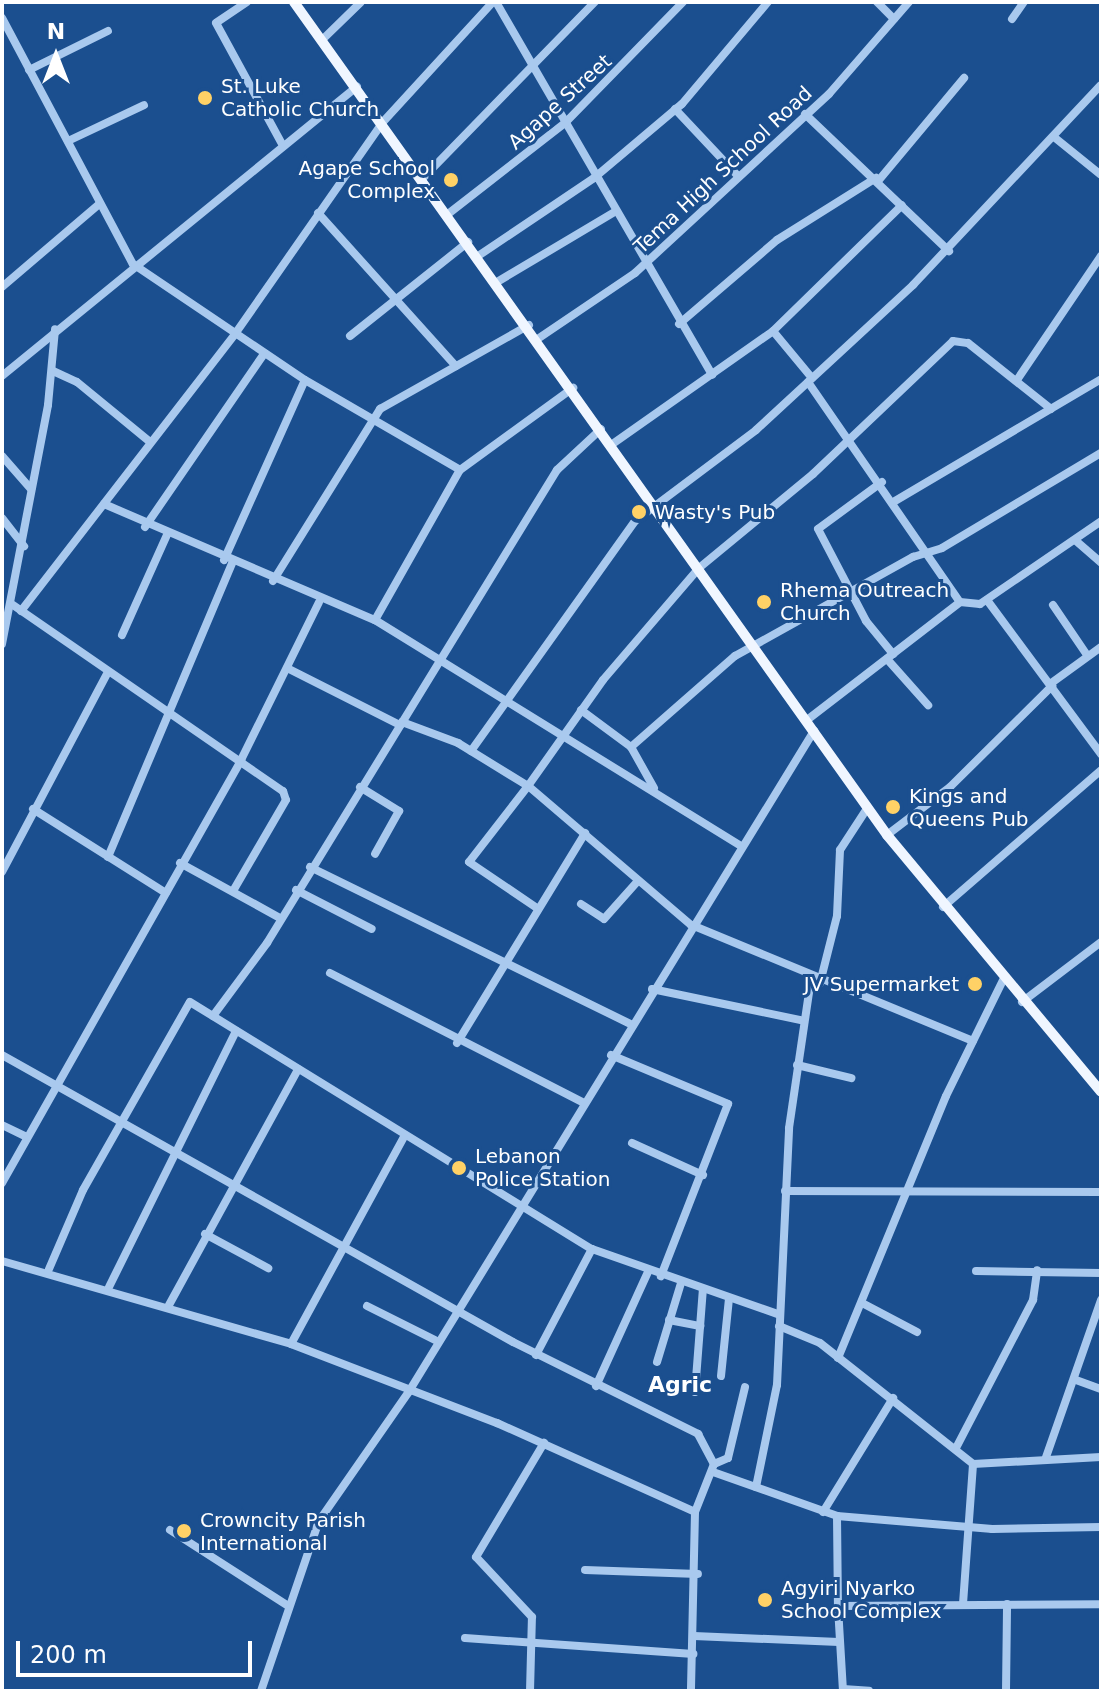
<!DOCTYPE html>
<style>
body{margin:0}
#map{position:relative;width:1103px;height:1693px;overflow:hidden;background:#1b4f8f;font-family:"DejaVu Sans",sans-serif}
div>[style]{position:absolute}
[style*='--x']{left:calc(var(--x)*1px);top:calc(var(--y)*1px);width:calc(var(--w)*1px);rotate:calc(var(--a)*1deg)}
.minor>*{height:8px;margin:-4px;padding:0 4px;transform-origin:4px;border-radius:4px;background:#a9c9ee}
.major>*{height:10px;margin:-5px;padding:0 5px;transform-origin:5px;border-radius:5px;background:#f0f6ff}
.dots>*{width:22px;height:22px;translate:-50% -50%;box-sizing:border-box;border:4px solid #1b4f8f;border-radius:50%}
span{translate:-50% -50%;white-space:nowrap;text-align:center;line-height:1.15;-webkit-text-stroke:6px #1b4f8f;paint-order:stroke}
.poi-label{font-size:20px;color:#fff}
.left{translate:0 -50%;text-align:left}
.right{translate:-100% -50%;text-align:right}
.street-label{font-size:20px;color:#fff}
.neighbourhood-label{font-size:22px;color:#fff;font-weight:700}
.frame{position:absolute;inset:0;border:4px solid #fff;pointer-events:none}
.north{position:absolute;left:16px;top:16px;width:80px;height:80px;-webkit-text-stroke:6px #1b4f8f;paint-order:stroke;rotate:0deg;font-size:22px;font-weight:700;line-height:32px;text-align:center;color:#fff}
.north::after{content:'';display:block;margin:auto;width:28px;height:36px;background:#fff;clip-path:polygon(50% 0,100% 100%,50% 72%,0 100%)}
.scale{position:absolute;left:16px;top:1641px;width:236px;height:36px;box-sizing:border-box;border:4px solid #fff;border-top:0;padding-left:10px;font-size:24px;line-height:28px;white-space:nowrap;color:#fff;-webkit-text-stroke:6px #1b4f8f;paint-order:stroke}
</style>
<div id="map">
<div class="minor">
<div style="--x:247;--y:2;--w:37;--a:146"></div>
<div style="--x:216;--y:23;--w:138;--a:61.4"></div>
<div style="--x:496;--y:2;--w:431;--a:59.9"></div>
<div style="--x:877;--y:2;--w:24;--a:45"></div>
<div style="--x:2;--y:18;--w:279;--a:62"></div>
<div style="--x:133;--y:264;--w:207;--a:34"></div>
<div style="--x:305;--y:380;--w:179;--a:30.1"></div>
<div style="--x:1012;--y:19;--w:21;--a:-55"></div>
<div style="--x:322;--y:40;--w:54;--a:-44.3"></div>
<div style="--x:29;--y:70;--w:88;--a:-26.3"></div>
<div style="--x:675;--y:109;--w:91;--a:46.8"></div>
<div style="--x:805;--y:114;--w:199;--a:43.6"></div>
<div style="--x:1054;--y:137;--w:60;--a:39"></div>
<div style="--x:68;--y:141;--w:84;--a:-25.3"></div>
<div style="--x:422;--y:179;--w:248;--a:-45.7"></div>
<div style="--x:879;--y:180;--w:133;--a:-50.2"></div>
<div style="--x:318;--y:213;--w:206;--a:48"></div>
<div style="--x:448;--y:214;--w:148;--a:-37.9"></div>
<div style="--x:565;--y:123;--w:169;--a:-45.7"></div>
<div style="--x:478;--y:256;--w:140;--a:-33.9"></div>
<div style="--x:594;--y:178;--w:115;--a:-40.1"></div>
<div style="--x:682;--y:104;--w:133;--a:-49.9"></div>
<div style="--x:497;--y:282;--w:139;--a:-30.8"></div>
<div style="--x:2;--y:287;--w:126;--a:-40.5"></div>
<div style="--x:679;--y:324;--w:129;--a:-40.6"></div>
<div style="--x:777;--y:240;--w:117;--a:-32.1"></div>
<div style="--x:773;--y:331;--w:61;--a:50.3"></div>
<div style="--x:350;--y:336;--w:151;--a:-38.5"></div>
<div style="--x:539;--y:338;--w:116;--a:-34.1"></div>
<div style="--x:635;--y:273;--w:264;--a:-42.7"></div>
<div style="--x:829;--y:94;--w:122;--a:-49"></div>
<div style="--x:53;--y:371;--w:26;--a:25"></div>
<div style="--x:77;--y:382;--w:94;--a:39.4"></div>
<div style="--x:2;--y:376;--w:458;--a:-39.2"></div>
<div style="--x:1017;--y:380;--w:150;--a:-55.9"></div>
<div style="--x:808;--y:382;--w:267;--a:55.4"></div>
<div style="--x:960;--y:602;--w:20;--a:6"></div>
<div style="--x:980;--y:604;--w:147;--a:-34.4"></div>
<div style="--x:611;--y:445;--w:198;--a:-35.1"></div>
<div style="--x:773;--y:331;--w:180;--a:-44.3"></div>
<div style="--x:2;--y:456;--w:44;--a:48.7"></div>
<div style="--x:882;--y:482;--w:79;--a:143.7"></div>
<div style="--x:818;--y:529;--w:104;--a:62.4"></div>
<div style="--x:866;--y:621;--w:43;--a:50.7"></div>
<div style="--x:895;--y:501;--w:239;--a:-30.6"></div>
<div style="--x:104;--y:504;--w:295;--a:23.2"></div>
<div style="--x:375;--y:620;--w:429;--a:31.7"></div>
<div style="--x:2;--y:518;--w:36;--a:52"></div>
<div style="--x:145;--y:527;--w:210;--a:-55.5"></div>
<div style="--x:1075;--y:540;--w:35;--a:41"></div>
<div style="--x:224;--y:560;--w:197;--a:-65.8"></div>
<div style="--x:273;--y:581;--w:203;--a:-58.1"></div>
<div style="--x:380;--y:409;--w:171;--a:-29.4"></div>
<div style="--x:987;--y:600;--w:192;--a:53.5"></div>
<div style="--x:13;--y:605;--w:328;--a:34.6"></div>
<div style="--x:283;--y:791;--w:9;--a:72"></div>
<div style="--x:286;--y:800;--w:105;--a:120.2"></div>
<div style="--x:1053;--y:605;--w:60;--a:55.8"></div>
<div style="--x:21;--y:611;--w:350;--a:-52.3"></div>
<div style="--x:235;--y:334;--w:257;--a:-55.1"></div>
<div style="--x:382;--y:123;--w:164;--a:-47.5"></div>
<div style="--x:375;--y:620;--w:172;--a:-60.5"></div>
<div style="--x:460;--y:470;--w:140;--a:-36"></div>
<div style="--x:122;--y:635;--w:110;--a:-65.8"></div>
<div style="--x:2;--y:644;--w:243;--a:-79.1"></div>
<div style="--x:48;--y:405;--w:76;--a:-84.7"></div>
<div style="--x:887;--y:659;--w:62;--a:48.3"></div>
<div style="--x:287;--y:668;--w:127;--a:26.8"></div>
<div style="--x:1050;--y:684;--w:63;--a:-36"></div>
<div style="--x:581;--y:710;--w:62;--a:36.5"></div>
<div style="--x:631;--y:747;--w:138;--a:-41.2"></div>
<div style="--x:735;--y:656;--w:204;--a:-29.1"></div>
<div style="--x:913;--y:557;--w:30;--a:-17"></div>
<div style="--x:942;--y:548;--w:185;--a:-30.9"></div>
<div style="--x:807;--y:720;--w:193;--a:-37.6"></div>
<div style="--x:402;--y:722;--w:60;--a:20.6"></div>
<div style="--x:458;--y:743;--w:82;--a:31.6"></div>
<div style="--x:528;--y:786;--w:96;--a:127.8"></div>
<div style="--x:469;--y:862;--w:82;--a:34.1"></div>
<div style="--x:631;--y:747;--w:47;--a:60.7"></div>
<div style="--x:471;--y:751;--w:282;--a:-54.5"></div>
<div style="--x:635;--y:521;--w:151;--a:-36.9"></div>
<div style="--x:756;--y:430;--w:214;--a:-42.7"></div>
<div style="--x:913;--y:285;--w:274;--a:-46.8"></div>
<div style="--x:360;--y:787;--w:46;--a:31.6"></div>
<div style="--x:399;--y:811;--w:49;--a:119.2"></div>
<div style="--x:33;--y:809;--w:157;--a:32.3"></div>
<div style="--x:887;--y:835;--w:79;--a:-37.3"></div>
<div style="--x:950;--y:787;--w:144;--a:-44.7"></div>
<div style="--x:108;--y:857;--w:319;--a:-67.1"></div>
<div style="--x:180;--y:863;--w:114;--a:28.8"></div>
<div style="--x:310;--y:867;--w:356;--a:26.1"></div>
<div style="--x:2;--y:872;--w:224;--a:-62.1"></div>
<div style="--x:296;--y:890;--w:85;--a:27.2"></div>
<div style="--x:581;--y:904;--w:27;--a:33"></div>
<div style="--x:604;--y:919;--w:50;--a:-48.3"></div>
<div style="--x:943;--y:907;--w:209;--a:-40.9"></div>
<div style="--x:330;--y:973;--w:283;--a:27.1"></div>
<div style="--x:820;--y:983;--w:69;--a:-75.8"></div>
<div style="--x:837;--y:916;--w:66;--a:-87.4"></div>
<div style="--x:840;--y:850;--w:51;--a:-56.9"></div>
<div style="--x:652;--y:989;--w:152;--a:11.8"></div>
<div style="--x:1022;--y:1002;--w:99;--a:-37.2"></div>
<div style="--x:213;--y:1016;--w:91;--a:-53.5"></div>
<div style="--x:267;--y:943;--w:555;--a:-58.49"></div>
<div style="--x:557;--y:470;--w:60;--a:-43"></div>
<div style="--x:973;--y:1041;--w:305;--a:-157.6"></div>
<div style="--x:691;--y:925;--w:214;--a:-139.5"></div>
<div style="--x:528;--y:786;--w:130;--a:-54.7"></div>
<div style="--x:603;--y:680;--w:148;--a:-49.4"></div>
<div style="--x:699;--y:568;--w:148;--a:-39.5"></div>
<div style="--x:813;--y:474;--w:193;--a:-43.5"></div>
<div style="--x:953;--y:341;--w:15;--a:8"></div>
<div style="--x:968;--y:343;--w:106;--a:38.5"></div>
<div style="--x:457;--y:1043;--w:246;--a:-58.6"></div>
<div style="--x:2;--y:1055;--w:586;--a:29.32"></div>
<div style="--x:513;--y:1342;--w:207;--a:26.4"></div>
<div style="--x:698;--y:1434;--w:34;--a:62"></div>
<div style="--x:714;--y:1464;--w:52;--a:111.6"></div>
<div style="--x:611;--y:1055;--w:127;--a:22.7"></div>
<div style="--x:728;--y:1104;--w:185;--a:111.3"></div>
<div style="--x:797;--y:1065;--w:56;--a:13.5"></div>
<div style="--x:2;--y:1125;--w:25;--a:26"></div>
<div style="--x:632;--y:1143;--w:78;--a:24.3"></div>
<div style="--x:2;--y:1183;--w:486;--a:-60.5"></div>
<div style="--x:241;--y:760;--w:176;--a:-63.7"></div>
<div style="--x:785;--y:1191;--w:316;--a:0.2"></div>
<div style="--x:205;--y:1234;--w:72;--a:28.4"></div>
<div style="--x:2;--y:1261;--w:301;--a:16"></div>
<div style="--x:291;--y:1344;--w:221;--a:21"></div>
<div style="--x:497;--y:1423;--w:217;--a:24.2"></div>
<div style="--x:695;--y:1512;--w:179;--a:91.3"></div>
<div style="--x:49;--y:1269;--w:86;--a:-66.7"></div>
<div style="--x:83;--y:1190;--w:216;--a:-60.4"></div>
<div style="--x:190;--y:1002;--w:472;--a:31.6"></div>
<div style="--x:592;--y:1249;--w:197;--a:19.3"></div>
<div style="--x:976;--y:1271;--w:125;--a:0.9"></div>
<div style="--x:109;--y:1287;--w:286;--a:-63.6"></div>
<div style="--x:864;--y:1304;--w:60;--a:27.8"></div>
<div style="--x:169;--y:1305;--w:269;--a:-61.3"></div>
<div style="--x:367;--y:1306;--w:76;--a:26.6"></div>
<div style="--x:669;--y:1320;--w:32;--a:11"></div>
<div style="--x:779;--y:1326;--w:44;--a:22.5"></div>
<div style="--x:820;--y:1343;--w:195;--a:38.3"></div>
<div style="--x:973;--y:1464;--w:128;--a:-3.1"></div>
<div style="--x:291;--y:1344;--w:238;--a:-61.4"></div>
<div style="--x:536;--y:1355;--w:120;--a:-62.2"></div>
<div style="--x:838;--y:1358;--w:283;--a:-67.6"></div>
<div style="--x:946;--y:1096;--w:129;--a:-63.8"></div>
<div style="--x:657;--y:1362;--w:83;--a:-73.1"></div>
<div style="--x:721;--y:1376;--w:78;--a:-84.1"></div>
<div style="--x:1076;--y:1380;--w:27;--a:20"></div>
<div style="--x:596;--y:1386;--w:125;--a:-65.5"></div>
<div style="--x:695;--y:1392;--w:103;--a:-85.6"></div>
<div style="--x:956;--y:1448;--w:167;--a:-62.5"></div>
<div style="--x:1033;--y:1300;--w:30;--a:-82"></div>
<div style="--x:1045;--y:1460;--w:170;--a:-70.7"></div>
<div style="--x:714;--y:1464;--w:15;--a:-23"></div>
<div style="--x:728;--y:1458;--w:73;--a:-76.5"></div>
<div style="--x:713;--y:1472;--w:132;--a:19.5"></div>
<div style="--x:837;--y:1516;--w:156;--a:4.8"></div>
<div style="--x:992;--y:1529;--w:109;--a:-1.1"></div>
<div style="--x:756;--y:1487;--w:104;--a:-78.4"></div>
<div style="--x:777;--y:1385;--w:257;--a:-87.3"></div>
<div style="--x:789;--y:1128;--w:151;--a:-81.6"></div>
<div style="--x:823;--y:1512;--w:134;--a:-58.4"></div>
<div style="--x:837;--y:1516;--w:90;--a:89.4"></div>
<div style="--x:170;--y:1530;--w:139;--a:32.7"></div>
<div style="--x:585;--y:1570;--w:113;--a:2"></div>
<div style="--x:963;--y:1604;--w:140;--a:-85.9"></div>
<div style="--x:694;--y:1636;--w:145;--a:2.4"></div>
<div style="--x:465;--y:1638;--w:229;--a:4"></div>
<div style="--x:843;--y:1689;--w:26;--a:4"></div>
<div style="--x:261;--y:1691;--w:180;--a:-71.2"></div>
<div style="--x:319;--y:1521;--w:156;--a:-55.2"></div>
<div style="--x:408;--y:1393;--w:777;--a:-58.48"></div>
<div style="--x:530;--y:1691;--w:74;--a:-88.5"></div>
<div style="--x:532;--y:1617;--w:82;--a:-133"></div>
<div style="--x:476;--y:1557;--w:133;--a:-59.2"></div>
<div style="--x:843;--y:1691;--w:85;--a:-93.4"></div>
<div style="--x:838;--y:1606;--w:263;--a:-0.4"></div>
<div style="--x:1006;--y:1691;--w:87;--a:-89.3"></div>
</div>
<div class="major">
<div style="--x:294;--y:2;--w:1023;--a:54.55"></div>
<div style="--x:887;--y:835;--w:334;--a:50.2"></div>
</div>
<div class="dots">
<div style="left:205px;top:98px;background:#ffd166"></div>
<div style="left:451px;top:180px;background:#ffd166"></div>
<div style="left:639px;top:512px;background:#ffd166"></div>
<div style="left:764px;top:602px;background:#ffd166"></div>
<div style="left:893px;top:807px;background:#ffd166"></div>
<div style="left:975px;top:984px;background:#ffd166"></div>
<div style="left:459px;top:1168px;background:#ffd166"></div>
<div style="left:184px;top:1531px;background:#ffd166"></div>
<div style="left:765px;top:1600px;background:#ffd166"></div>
</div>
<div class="poi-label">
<span class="left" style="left:221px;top:98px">St. Luke<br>Catholic Church</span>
<span class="right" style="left:435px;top:180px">Agape School<br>Complex</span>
<span class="left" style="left:655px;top:512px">Wasty's Pub</span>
<span class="left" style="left:780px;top:602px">Rhema Outreach<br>Church</span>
<span class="left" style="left:909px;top:808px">Kings and<br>Queens Pub</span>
<span class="right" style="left:959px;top:984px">JV Supermarket</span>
<span class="left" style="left:475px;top:1168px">Lebanon<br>Police Station</span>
<span class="left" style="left:200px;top:1532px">Crowncity Parish<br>International</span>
<span class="left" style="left:781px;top:1600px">Agyiri Nyarko<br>School Complex</span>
</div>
<div class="street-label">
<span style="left:560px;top:102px;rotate:-42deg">Agape Street</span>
<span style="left:723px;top:170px;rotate:-43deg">Tema High School Road</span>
</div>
<div class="neighbourhood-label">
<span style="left:680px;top:1385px">Agric</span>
</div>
<div class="frame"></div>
<div class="north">N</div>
<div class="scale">200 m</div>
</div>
